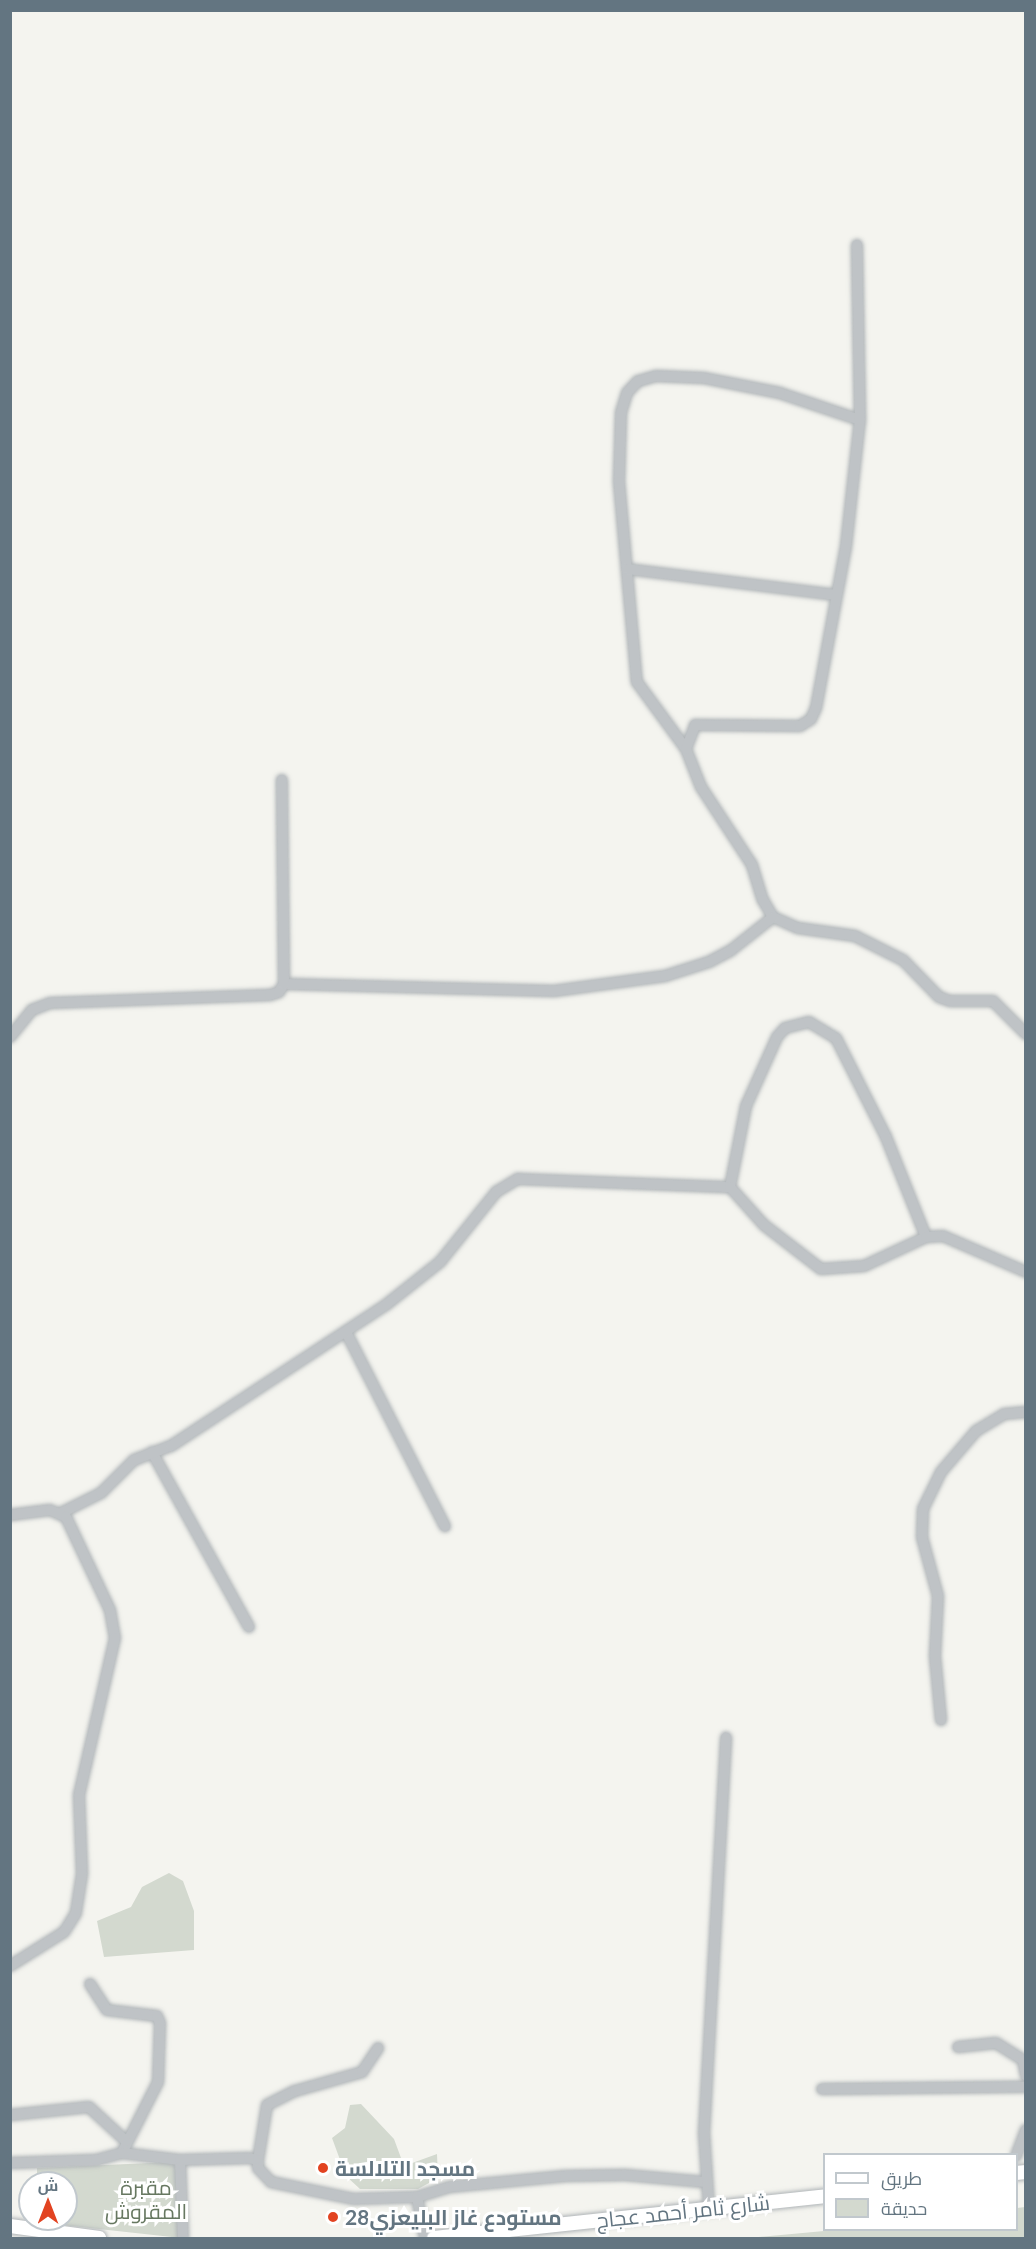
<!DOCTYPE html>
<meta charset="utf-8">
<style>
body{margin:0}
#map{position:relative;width:1036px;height:2249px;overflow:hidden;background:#f4f4ef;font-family:Lato,Cairo,sans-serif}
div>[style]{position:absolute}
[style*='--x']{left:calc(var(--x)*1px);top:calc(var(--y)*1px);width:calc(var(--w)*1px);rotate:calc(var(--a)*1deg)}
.green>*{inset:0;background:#d3d9cf}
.roads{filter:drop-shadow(0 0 2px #b0b5b8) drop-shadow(0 0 2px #b0b5b8)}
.minor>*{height:10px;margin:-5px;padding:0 5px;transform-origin:5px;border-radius:5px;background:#bfc3c6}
.major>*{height:14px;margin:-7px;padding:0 7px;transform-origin:7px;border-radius:7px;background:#fff}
.dots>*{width:16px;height:16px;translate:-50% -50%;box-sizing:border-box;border:3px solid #fff;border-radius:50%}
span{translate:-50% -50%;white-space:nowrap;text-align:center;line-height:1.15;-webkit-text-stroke:6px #fff;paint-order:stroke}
.poi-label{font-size:21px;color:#637581;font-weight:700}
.left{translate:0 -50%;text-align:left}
.park-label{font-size:21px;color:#677861}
.street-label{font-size:21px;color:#637581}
.frame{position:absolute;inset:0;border:12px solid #637581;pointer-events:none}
.legend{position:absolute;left:823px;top:2153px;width:195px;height:78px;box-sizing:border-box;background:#fff;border:2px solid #c1c8cd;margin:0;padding:8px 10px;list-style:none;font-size:18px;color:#637581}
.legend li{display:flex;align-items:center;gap:12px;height:30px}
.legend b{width:30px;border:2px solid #c1c8cd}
.north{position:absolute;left:18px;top:2171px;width:60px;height:60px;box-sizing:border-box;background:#fff;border:2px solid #c1c8cd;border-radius:50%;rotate:0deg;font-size:16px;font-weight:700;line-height:24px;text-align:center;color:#637581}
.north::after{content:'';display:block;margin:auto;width:21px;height:27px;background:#e24321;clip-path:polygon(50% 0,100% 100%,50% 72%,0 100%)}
</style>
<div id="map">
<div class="green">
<div style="clip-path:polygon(169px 1873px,183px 1881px,194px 1911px,194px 1950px,104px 1957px,97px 1921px,131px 1907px,142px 1887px)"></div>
<div style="clip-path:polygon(361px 2104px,394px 2139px,404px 2166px,437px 2154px,438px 2178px,418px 2189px,360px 2189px,346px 2176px,332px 2138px,345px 2128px,350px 2105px)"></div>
<div style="clip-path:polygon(173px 2162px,181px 2181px,181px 2238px,35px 2222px,35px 2219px,66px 2219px,66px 2183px,37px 2183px,37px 2168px)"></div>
<div style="clip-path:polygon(1025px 2207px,1025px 2238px,748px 2238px,835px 2230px,1016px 2230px,1017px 2208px)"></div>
</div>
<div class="roads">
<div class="minor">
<div style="--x:860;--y:420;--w:84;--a:-161.4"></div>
<div style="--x:780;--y:393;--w:77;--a:-168.8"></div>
<div style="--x:704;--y:378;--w:48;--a:-177.6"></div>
<div style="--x:656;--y:376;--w:19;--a:164"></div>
<div style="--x:638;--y:381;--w:16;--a:133"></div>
<div style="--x:627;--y:393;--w:21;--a:107"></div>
<div style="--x:621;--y:413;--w:69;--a:91.7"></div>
<div style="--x:619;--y:482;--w:201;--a:84.9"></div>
<div style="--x:637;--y:682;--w:83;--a:53.8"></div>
<div style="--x:686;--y:749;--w:41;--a:68.5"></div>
<div style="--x:701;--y:787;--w:93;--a:56.8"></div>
<div style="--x:752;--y:865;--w:37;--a:73"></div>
<div style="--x:763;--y:900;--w:20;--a:60"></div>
<div style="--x:773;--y:917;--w:27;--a:24"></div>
<div style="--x:798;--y:928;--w:58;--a:8"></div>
<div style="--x:855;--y:936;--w:54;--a:26.6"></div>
<div style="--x:903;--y:960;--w:52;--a:45.8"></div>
<div style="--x:939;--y:997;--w:12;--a:20"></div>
<div style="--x:950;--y:1001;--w:43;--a:0"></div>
<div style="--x:993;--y:1001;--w:47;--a:45"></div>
<div style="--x:627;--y:569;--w:210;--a:7.1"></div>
<div style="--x:686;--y:749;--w:26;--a:-69"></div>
<div style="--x:695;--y:725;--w:105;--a:0.5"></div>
<div style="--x:800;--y:726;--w:13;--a:-32"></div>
<div style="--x:811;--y:719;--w:12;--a:-66"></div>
<div style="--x:816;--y:708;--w:165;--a:-79.5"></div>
<div style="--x:846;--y:546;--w:127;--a:-83.7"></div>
<div style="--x:860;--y:420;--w:175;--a:-91"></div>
<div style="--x:284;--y:984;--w:270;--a:1.5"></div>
<div style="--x:554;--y:991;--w:112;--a:-7.7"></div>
<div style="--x:665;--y:976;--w:46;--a:-17.7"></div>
<div style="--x:709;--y:962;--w:24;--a:-28"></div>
<div style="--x:730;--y:951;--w:55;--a:-38.3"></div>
<div style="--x:10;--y:1037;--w:35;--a:-51"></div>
<div style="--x:32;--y:1010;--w:19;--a:-21"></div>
<div style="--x:50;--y:1003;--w:220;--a:-2.1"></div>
<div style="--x:270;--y:995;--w:9;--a:-18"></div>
<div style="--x:279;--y:992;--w:9;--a:-58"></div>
<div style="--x:284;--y:984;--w:204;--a:-90.6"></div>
<div style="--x:730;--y:1187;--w:83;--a:-78.8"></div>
<div style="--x:746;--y:1106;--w:76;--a:-65.8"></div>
<div style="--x:777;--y:1037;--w:12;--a:-48"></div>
<div style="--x:785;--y:1028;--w:25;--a:-14"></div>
<div style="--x:809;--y:1022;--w:31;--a:31"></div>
<div style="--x:836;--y:1038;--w:111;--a:63.2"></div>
<div style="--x:886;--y:1137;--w:108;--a:68.2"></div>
<div style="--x:346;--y:1332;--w:218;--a:63"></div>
<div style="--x:152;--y:1452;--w:200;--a:61"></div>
<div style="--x:61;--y:1513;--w:45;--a:-26.6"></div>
<div style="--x:101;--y:1493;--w:47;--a:-45"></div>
<div style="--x:134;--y:1460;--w:40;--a:-21"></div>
<div style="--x:171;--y:1446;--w:258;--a:-33.3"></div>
<div style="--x:387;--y:1304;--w:68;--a:-38.4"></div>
<div style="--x:440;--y:1262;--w:90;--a:-51.3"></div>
<div style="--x:496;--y:1192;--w:26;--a:-31"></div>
<div style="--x:518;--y:1179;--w:212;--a:2.2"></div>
<div style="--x:730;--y:1187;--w:51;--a:48.2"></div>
<div style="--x:764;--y:1225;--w:72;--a:37.7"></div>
<div style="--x:821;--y:1269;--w:43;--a:-4"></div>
<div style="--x:864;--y:1266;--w:68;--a:-25.1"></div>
<div style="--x:926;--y:1237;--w:17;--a:-3"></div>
<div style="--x:943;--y:1236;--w:90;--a:23.4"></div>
<div style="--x:10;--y:1515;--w:40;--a:-7.1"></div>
<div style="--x:50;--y:1510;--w:17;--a:24"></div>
<div style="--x:66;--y:1517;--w:103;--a:64.7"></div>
<div style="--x:110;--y:1610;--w:28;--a:80"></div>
<div style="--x:115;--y:1638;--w:161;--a:102.9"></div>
<div style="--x:79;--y:1795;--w:79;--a:87.8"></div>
<div style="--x:82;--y:1874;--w:39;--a:99"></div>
<div style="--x:76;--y:1913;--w:22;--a:122"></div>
<div style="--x:64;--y:1932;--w:64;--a:147.8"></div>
<div style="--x:941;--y:1720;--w:64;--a:-95.4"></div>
<div style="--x:935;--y:1656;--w:60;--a:-87.1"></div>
<div style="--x:938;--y:1596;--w:61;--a:-105.2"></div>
<div style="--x:922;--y:1537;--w:28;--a:-88"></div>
<div style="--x:923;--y:1509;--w:41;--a:-64.1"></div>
<div style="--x:941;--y:1472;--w:54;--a:-49.5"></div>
<div style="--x:976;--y:1431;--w:33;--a:-31"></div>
<div style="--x:1004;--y:1414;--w:22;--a:-5"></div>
<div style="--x:90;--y:1984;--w:31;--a:57"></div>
<div style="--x:107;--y:2010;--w:50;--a:6.8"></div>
<div style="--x:157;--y:2016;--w:8;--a:67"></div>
<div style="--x:160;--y:2023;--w:59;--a:91.9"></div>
<div style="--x:158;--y:2082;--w:80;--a:116.9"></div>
<div style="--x:958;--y:2047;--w:38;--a:-6"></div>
<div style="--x:996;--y:2043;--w:32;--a:32"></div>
<div style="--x:1023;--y:2060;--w:16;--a:79"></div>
<div style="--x:822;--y:2089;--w:204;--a:-0.6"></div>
<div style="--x:10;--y:2115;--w:79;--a:-5.8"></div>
<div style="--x:89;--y:2107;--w:50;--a:42.6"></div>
<div style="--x:1016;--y:2156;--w:28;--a:-69"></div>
<div style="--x:180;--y:2160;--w:78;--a:87.8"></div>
<div style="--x:258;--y:2160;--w:56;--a:-80.7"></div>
<div style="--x:267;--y:2105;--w:31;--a:-27"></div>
<div style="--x:295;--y:2091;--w:70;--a:-15.8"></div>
<div style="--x:362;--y:2072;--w:29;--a:-56"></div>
<div style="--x:10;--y:2163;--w:86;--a:-2"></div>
<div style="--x:96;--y:2160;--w:27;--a:-15"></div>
<div style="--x:122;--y:2153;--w:58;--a:6.9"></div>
<div style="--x:180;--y:2160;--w:69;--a:-1.7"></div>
<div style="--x:249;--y:2158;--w:9;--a:13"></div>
<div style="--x:258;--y:2160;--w:8;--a:90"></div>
<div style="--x:258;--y:2168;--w:19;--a:47"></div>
<div style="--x:271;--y:2182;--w:85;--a:11.6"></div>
<div style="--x:354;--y:2199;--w:63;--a:-1.8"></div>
<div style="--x:417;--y:2197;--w:34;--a:-17"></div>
<div style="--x:449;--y:2187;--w:117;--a:-5.4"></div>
<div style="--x:565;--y:2176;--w:60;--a:-1"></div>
<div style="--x:625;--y:2175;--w:80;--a:5"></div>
<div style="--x:417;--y:2197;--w:42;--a:79"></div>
<div style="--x:709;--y:2208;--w:75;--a:-93.8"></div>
<div style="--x:704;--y:2133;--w:396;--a:-86.8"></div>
</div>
<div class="major">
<div style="--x:1016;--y:2173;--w:10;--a:-6"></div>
<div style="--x:10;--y:2226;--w:90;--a:7.7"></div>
<div style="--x:434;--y:2238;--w:392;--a:-6.1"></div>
</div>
</div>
<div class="dots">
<div style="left:323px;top:2168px;background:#e24321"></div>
<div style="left:333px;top:2217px;background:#e24321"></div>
</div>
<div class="poi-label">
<span class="left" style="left:335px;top:2168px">مسجد التلالسة</span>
<span class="left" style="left:345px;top:2217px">28مستودع غاز البليعزي</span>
</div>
<div class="park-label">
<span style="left:146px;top:2199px">مقبرة<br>المقروش</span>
</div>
<div class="street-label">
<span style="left:683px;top:2211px;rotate:-6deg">شارع ثامر أحمد عجاج</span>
</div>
<div class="frame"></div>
<ul class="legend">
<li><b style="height:8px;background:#fff"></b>طريق</li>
<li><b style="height:16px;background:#d3d9cf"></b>حديقة</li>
</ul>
<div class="north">ش</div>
</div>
